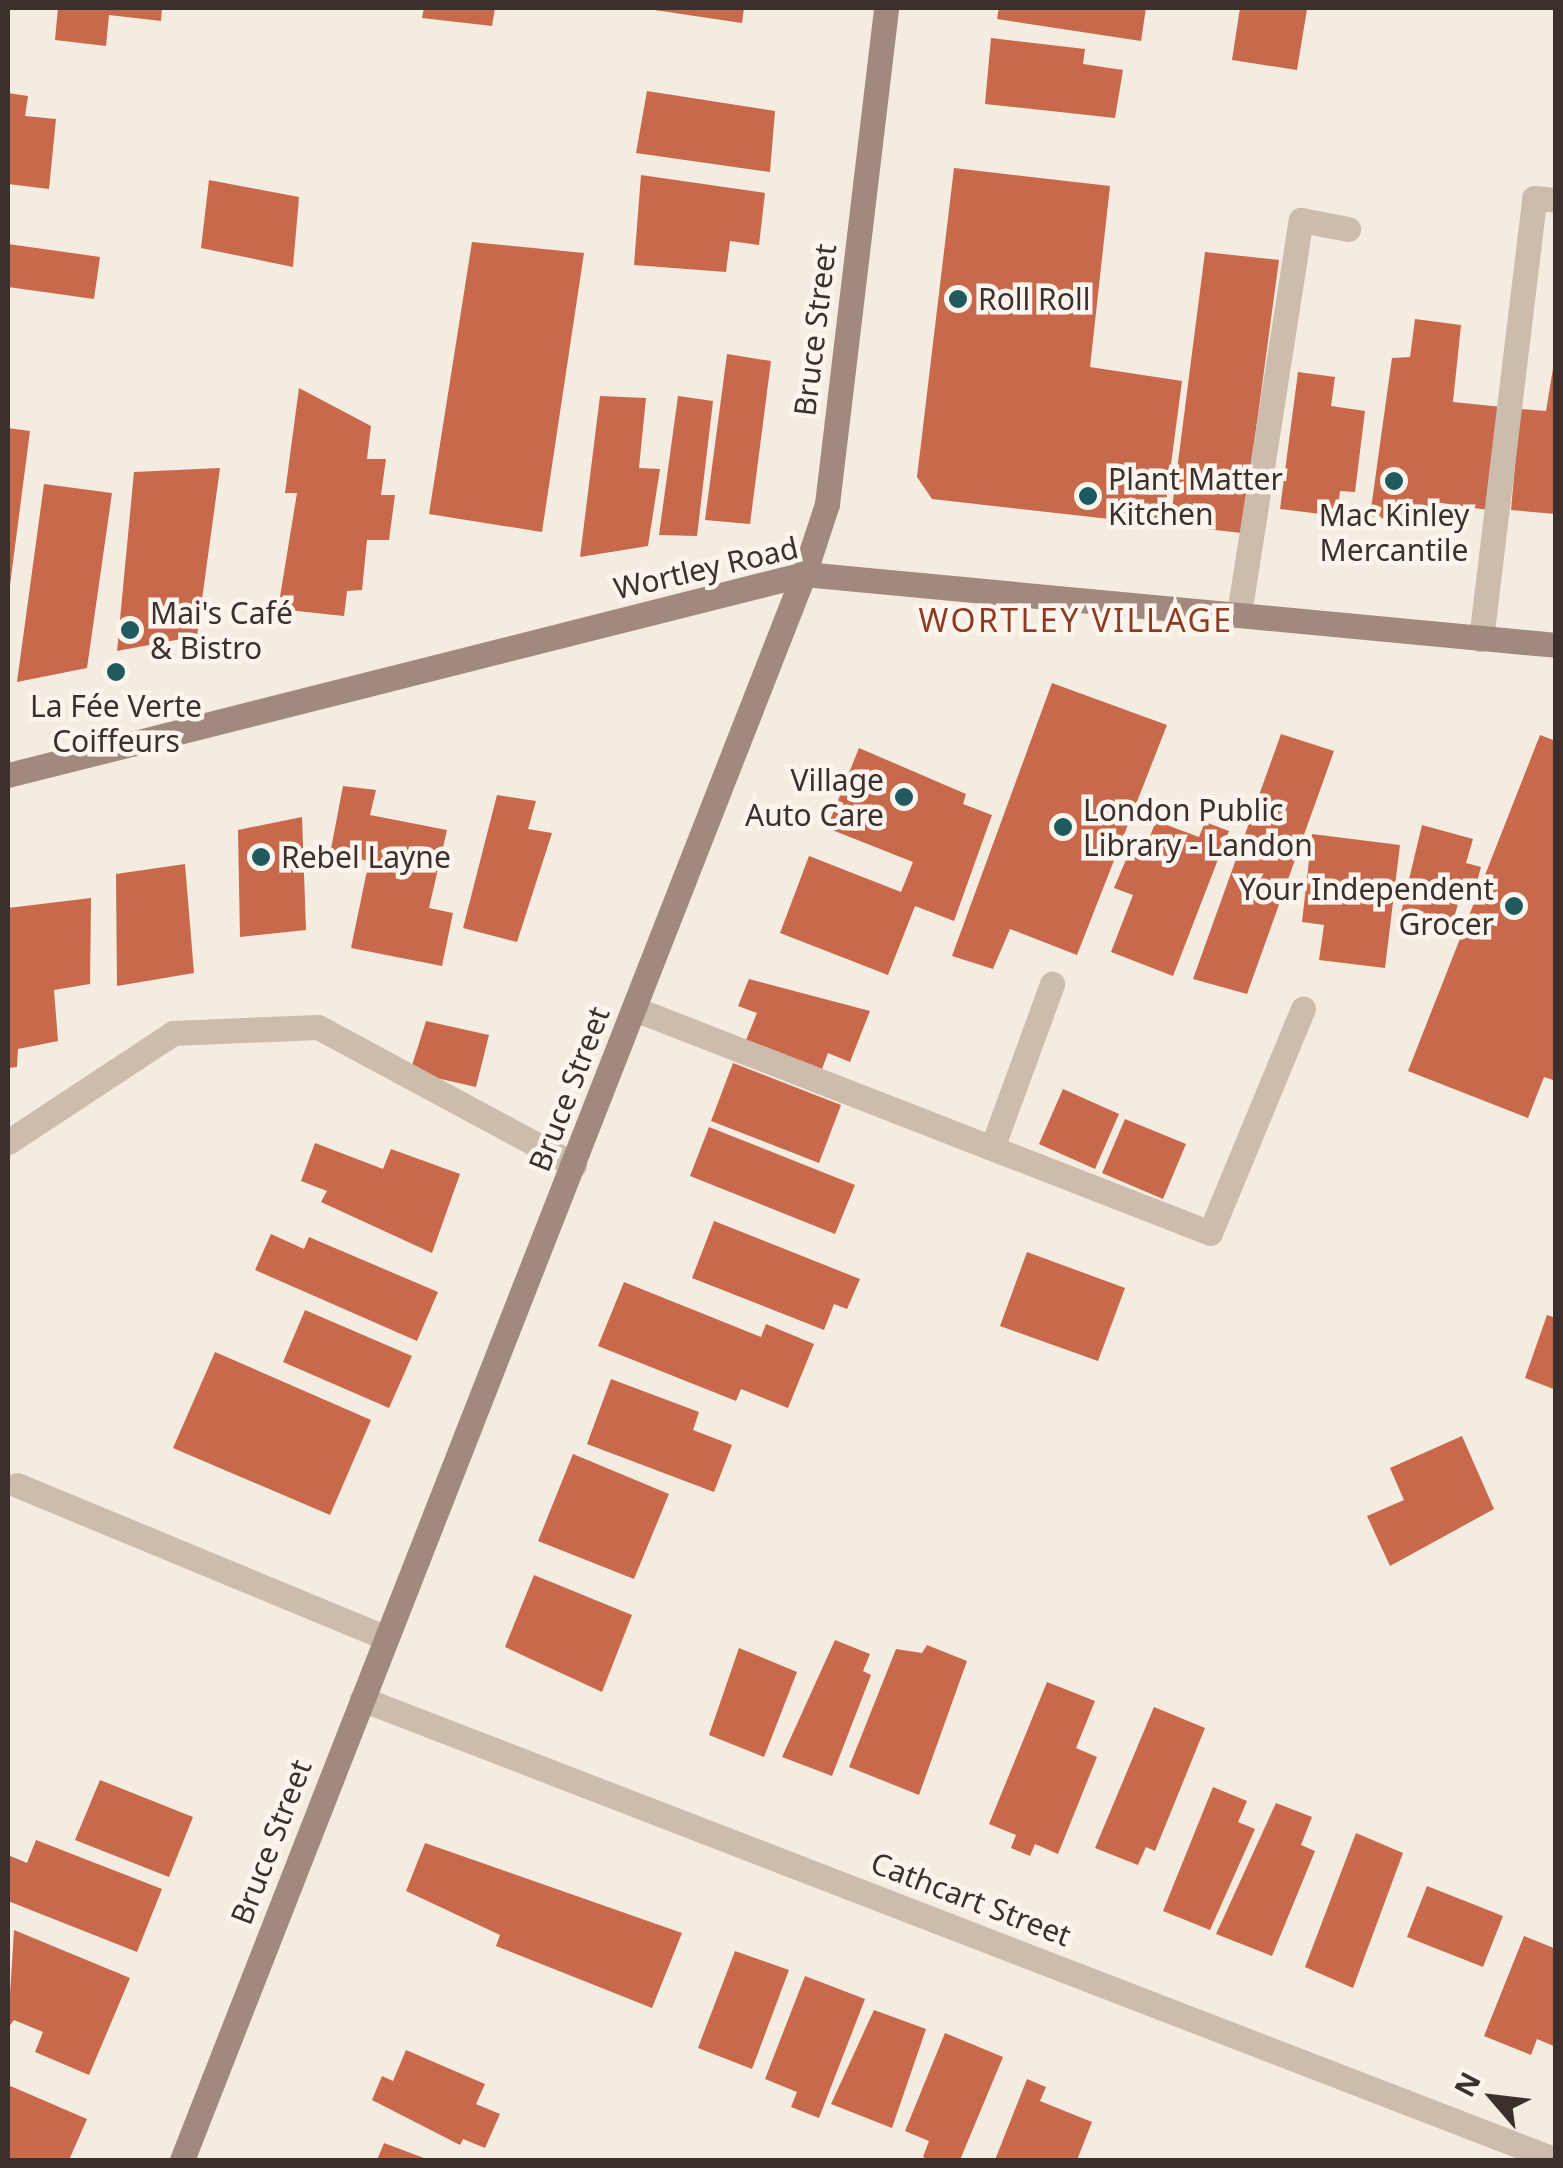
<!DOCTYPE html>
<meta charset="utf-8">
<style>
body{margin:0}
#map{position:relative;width:1563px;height:2168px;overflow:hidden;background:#f4ebe1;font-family:"Noto Sans",sans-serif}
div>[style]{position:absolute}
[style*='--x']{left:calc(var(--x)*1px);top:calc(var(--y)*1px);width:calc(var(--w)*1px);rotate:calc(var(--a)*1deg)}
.building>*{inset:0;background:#c8694b}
.lane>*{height:25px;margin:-12.5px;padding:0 12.5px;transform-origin:12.5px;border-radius:12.5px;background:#cdbbac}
.street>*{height:25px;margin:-12.5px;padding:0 12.5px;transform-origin:12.5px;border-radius:12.5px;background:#cdbbac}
.secondary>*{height:25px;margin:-12.5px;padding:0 12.5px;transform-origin:12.5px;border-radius:12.5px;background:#a18a7d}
.dots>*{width:28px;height:28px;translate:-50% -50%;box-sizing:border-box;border:5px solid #fbf5ee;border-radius:50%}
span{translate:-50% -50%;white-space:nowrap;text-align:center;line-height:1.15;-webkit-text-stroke:9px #fbf5ee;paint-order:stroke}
.poi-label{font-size:30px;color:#3b302b}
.left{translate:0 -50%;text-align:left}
.right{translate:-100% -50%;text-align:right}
.street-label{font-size:30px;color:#3b302b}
.neighbourhood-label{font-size:32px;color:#8c3b22;letter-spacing:2.5px}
.frame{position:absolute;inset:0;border:10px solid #3b302b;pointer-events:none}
.north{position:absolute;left:1443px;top:2048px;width:100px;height:100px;-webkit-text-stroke:8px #fbf5ee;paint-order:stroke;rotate:298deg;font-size:28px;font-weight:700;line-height:40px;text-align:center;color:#3b302b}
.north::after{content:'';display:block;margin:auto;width:35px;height:45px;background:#3b302b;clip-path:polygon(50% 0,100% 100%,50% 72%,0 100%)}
</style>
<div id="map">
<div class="building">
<div style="clip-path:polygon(58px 8px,162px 8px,161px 21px,109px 15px,106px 46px,55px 40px)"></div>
<div style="clip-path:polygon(424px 8px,495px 8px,492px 26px,422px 18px)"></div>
<div style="clip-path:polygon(641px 8px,744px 8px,742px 23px)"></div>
<div style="clip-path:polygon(999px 8px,1146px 8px,1141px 41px,997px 19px)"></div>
<div style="clip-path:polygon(1240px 8px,1307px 9px,1297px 70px,1232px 60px)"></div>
<div style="clip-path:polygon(991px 38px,1085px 49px,1083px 64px,1123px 70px,1115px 118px,985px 104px)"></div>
<div style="clip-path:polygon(647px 91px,775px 111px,770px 172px,636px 153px)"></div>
<div style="clip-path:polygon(8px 93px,28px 96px,25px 116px,56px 119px,49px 189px,8px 184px)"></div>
<div style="clip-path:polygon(954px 168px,1110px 186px,1090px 367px,1182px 381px,1163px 525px,932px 499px,917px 477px)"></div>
<div style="clip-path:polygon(641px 175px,765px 193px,759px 245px,730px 241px,726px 272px,634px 265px)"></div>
<div style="clip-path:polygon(209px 180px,299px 197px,293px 267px,201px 248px)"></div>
<div style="clip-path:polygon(472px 242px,584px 253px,542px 532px,429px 514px)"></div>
<div style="clip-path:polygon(8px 244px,100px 257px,94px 299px,8px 287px)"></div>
<div style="clip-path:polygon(1205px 252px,1279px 260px,1242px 533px,1170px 525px)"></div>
<div style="clip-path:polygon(1415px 319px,1461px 325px,1453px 402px,1502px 407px,1488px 510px,1435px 502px,1431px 527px,1370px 516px,1392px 358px,1410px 357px)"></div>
<div style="clip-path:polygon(1556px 350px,1556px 514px,1511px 510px,1520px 409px,1546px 411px)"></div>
<div style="clip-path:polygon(727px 354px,771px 361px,750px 524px,705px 520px)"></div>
<div style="clip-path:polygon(1298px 372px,1335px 377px,1331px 406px,1365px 411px,1355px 492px,1340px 491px,1337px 516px,1280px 509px)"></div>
<div style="clip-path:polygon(299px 388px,371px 426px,367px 459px,386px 459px,381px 495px,395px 495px,389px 540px,367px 540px,362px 590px,347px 591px,344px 616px,278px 609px,297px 493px,285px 493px)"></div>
<div style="clip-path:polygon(600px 396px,646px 398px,639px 468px,660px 469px,648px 546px,580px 557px)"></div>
<div style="clip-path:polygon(678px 396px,713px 401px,697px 536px,659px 535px)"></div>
<div style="clip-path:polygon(8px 428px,30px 431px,10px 585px,8px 584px)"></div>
<div style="clip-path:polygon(220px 468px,197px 636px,117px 651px,134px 472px)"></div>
<div style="clip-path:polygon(44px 484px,112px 493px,87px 668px,17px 682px)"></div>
<div style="clip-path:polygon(1052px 683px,1167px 725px,1077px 955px,1010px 929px,993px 969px,952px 956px)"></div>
<div style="clip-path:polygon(1281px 734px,1334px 751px,1247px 994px,1193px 979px)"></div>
<div style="clip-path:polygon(1540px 735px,1556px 741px,1556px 1081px,1544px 1077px,1528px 1118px,1408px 1071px)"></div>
<div style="clip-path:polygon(859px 748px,966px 794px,963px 804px,992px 815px,954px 921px,915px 906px,888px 975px,780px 933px,809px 856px,901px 892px,913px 862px,827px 828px)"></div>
<div style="clip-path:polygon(343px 786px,376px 790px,370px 815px,447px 830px,429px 908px,453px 913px,442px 966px,351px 948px,369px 861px,330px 854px)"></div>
<div style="clip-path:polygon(497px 795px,536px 801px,528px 829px,552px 833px,517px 942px,463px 928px)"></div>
<div style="clip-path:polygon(302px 817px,306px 930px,240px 937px,238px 830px)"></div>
<div style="clip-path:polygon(1156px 821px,1199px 837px,1205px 822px,1229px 831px,1173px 976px,1111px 952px,1133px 895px,1114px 888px,1128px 855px,1141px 859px)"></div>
<div style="clip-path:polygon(1422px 825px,1473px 839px,1466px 863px,1481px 867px,1472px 900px,1459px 900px,1452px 926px,1401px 913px)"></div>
<div style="clip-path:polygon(1312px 834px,1400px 845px,1385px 968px,1319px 960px,1324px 925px,1302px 922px)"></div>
<div style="clip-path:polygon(185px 864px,194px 973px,117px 986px,116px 874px)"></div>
<div style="clip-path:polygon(91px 898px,90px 984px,54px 990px,58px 1041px,18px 1049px,17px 1067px,8px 1068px,8px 908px)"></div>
<div style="clip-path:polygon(749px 979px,870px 1011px,850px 1062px,828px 1053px,822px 1069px,746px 1040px,757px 1013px,738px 1006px)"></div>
<div style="clip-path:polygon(426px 1021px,489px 1035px,476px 1087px,410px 1072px)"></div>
<div style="clip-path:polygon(733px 1063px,841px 1105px,819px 1163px,711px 1121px)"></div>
<div style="clip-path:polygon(1063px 1089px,1119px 1114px,1095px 1169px,1039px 1144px)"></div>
<div style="clip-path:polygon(1125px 1119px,1186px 1144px,1163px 1199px,1102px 1173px)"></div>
<div style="clip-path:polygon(709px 1127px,855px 1185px,835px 1234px,690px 1176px)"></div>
<div style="clip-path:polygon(315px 1143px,383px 1169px,391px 1149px,460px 1174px,432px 1253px,321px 1202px,327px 1191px,301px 1181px)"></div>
<div style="clip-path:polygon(714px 1221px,860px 1279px,847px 1309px,834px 1304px,824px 1330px,692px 1278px)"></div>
<div style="clip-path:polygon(271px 1234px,304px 1249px,309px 1237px,438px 1292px,417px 1341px,255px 1270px)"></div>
<div style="clip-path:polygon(1027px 1252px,1125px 1288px,1098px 1361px,1000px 1326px)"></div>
<div style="clip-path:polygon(624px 1282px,761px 1337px,766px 1324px,814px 1344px,788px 1408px,741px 1389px,736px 1401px,598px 1346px)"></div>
<div style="clip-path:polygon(305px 1310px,412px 1356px,389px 1408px,283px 1362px)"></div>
<div style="clip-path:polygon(1547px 1315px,1556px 1318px,1556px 1390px,1525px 1378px)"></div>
<div style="clip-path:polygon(215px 1352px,371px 1420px,330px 1515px,173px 1448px)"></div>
<div style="clip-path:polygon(611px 1379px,699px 1412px,693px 1430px,732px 1445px,714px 1492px,587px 1444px)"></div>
<div style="clip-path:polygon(1462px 1436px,1494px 1509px,1390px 1566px,1367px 1516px,1404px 1500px,1390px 1468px)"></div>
<div style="clip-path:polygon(573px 1454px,669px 1494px,634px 1579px,538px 1541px)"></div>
<div style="clip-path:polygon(534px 1575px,632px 1615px,602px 1692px,505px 1647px)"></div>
<div style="clip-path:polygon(835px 1640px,870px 1654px,863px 1671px,871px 1675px,832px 1776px,782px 1757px)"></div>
<div style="clip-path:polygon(927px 1645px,967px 1661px,919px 1795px,849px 1767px,896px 1649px,922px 1653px)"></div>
<div style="clip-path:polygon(739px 1648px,797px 1672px,764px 1757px,709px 1735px)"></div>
<div style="clip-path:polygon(1047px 1682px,1095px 1701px,1076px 1748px,1097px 1757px,1058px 1854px,1035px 1844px,1030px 1856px,1011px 1848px,1016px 1835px,989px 1824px)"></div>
<div style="clip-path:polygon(1154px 1707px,1205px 1728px,1155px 1851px,1146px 1847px,1138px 1865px,1095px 1848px)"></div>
<div style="clip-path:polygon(100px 1780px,193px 1817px,169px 1877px,75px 1840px)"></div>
<div style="clip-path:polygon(1213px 1787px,1247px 1801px,1238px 1822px,1255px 1829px,1210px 1930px,1163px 1911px)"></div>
<div style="clip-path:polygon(1276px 1803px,1312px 1817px,1301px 1845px,1315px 1851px,1272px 1956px,1216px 1934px)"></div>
<div style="clip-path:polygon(1356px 1833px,1403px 1853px,1353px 1988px,1305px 1967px)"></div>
<div style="clip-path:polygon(36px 1840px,162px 1889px,137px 1952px,8px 1901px,8px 1855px,27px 1863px)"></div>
<div style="clip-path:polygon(425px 1843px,682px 1933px,652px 2008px,496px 1946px,500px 1935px,406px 1891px)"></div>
<div style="clip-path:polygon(1427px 1886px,1503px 1916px,1483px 1967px,1407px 1937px)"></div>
<div style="clip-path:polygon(14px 1930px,130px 1978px,89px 2075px,35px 2052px,43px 2032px,14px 2020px,8px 2028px)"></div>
<div style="clip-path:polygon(1524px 1936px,1556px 1949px,1556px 2047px,1537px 2039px,1531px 2055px,1484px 2036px)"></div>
<div style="clip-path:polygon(735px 1951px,789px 1970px,752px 2069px,698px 2048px)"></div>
<div style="clip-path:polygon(805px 1976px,865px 1999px,819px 2118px,791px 2107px,797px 2092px,765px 2079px)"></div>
<div style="clip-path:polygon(874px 2010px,926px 2029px,892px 2128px,831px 2104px)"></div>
<div style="clip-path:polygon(945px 2033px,1003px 2057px,960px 2160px,930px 2160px,923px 2157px,929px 2141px,905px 2131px)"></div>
<div style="clip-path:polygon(406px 2050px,485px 2084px,476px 2104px,500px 2114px,485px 2148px,463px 2139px,460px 2145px,372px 2100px,382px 2076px,393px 2081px)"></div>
<div style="clip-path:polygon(1027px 2079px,1046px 2087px,1040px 2101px,1092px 2122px,1077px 2160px,995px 2160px)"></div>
<div style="clip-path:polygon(8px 2085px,87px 2119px,69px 2160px,8px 2160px)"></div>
<div style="clip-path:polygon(384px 2143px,429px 2160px,377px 2160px)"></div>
</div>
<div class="lane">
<div style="--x:1239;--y:614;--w:399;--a:-81.1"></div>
<div style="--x:1301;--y:220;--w:48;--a:10.8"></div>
<div style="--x:1481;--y:639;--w:444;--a:-83.1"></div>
<div style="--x:1534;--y:198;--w:22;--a:5"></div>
<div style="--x:635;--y:1009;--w:617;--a:21.28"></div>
<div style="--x:1210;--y:1233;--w:243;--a:-67.5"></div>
<div style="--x:8;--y:1142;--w:198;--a:-33.4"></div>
<div style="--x:173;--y:1033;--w:145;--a:-2.4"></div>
<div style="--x:318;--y:1027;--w:291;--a:28.3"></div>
<div style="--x:992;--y:1148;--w:175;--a:-69.9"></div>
<div style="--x:17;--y:1485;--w:400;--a:22.5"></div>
</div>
<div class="street">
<div style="--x:362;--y:1699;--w:1280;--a:21.11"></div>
</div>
<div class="secondary">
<div style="--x:8;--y:775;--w:821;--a:-14.17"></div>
<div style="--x:804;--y:574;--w:755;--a:5.39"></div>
<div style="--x:182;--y:2160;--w:1704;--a:-68.59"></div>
<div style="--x:804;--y:574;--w:74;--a:-71.8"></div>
<div style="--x:827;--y:504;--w:499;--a:-83.2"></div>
</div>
<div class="dots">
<div style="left:958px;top:299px;background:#1f5a5e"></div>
<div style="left:1394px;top:481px;background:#1f5a5e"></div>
<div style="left:1088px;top:496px;background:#1f5a5e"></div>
<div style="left:130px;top:630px;background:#1f5a5e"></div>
<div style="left:116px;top:672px;background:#1f5a5e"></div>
<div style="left:904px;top:797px;background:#1f5a5e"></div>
<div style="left:1063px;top:827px;background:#1f5a5e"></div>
<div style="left:261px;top:857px;background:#1f5a5e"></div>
<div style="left:1514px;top:906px;background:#1f5a5e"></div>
</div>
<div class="poi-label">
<span class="left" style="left:978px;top:299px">Roll Roll</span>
<span class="left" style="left:1108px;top:496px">Plant Matter<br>Kitchen</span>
<span style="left:1394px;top:532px">Mac Kinley<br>Mercantile</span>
<span class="left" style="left:150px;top:630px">Mai's Café<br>&amp; Bistro</span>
<span style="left:116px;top:723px">La Fée Verte<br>Coiffeurs</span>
<span class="right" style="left:884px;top:797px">Village<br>Auto Care</span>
<span class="left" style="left:1083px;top:827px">London Public<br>Library - Landon</span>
<span class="left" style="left:281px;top:857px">Rebel Layne</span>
<span class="right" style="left:1494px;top:906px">Your Independent<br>Grocer</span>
</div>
<div class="street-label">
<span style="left:815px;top:330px;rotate:-83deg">Bruce Street</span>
<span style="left:706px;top:568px;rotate:-13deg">Wortley Road</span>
<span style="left:569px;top:1089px;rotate:-69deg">Bruce Street</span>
<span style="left:271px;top:1842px;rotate:-69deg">Bruce Street</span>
<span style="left:971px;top:1899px;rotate:21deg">Cathcart Street</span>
</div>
<div class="neighbourhood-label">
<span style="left:1076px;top:620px">WORTLEY VILLAGE</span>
</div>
<div class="frame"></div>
<div class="north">N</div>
</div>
